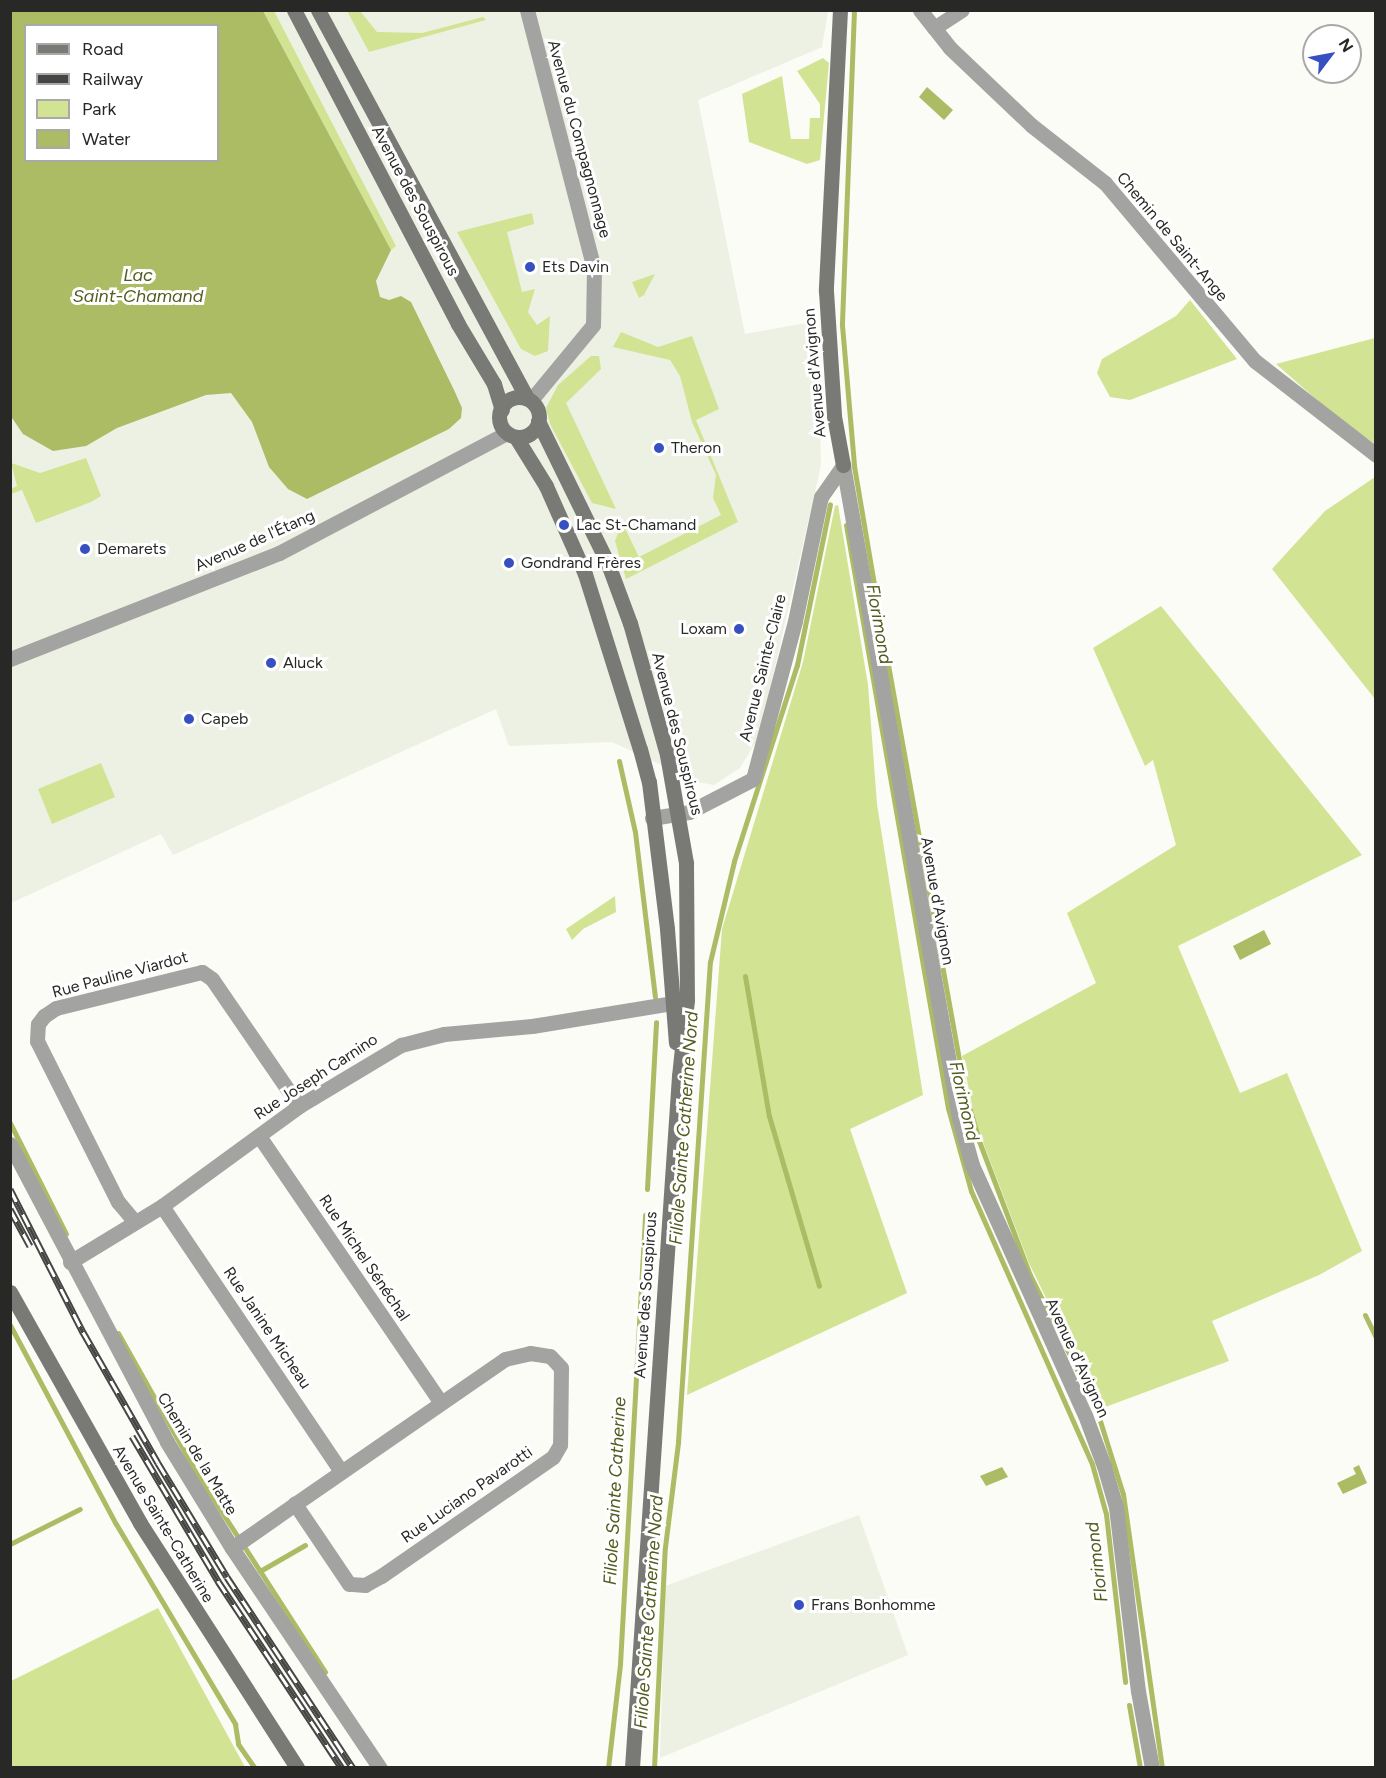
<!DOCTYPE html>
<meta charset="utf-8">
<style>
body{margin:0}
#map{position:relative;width:1386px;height:1778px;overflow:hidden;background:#fafcf5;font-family:Figtree,sans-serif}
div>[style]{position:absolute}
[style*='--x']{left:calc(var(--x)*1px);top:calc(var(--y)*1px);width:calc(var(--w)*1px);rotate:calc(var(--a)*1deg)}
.built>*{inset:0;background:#edf1e3}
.green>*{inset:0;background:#d2e393}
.water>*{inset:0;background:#abbc65}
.stream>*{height:5px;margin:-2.5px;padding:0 2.5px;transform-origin:2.5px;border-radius:2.5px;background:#abbc65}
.street>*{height:15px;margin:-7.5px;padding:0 7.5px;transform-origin:7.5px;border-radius:7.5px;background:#a3a4a1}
.secondary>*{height:15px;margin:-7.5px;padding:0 7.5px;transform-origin:7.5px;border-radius:7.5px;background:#797a76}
.secondary>.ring{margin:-7.5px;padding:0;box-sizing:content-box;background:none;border:15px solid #797a76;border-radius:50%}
.rail>*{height:7px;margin-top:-3.5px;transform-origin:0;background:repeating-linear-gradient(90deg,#fff 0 14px,#454643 0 28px);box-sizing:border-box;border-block:2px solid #454643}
.dots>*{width:16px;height:16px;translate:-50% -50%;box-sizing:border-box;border:3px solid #fff;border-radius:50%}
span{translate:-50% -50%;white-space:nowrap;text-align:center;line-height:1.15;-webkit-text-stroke:6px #fff;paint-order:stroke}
.street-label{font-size:16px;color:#282826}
.poi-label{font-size:16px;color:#282826}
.left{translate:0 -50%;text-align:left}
.right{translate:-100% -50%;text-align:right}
.water-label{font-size:18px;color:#515c1e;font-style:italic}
.frame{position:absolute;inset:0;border:12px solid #282826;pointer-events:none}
.legend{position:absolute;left:24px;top:24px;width:195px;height:138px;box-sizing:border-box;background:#fff;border:2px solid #a9a9a8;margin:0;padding:8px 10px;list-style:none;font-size:18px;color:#282826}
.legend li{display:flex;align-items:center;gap:12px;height:30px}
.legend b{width:30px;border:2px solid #a9a9a8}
.north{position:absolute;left:1302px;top:24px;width:60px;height:60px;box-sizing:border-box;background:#fff;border:2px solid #a9a9a8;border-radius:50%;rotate:58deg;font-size:16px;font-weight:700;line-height:24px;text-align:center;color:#282826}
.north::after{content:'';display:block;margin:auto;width:21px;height:27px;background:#3650c2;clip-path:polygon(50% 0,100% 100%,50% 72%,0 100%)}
</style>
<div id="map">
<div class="built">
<div style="clip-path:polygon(evenodd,10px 11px,828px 11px,822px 47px,698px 100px,745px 334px,817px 321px,821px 465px,759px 737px,740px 768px,714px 785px,698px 782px,612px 742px,509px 746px,496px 709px,173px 855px,161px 834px,11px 903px,10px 11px,26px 26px,218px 26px,218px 160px,26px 160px,26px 26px)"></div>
<div style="clip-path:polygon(859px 1515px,908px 1655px,660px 1758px,665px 1586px)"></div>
</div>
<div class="green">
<div style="clip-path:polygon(263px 11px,274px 11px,396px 246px,391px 250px)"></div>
<div style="clip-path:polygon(347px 11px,360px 11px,377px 32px,422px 33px,483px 17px,486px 20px,369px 52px)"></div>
<div style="clip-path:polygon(823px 58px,829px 63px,820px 160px,807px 164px,749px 142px,742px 94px,782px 76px,791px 139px,809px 139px,810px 118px,820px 118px,820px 104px,797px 71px)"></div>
<div style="clip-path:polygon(532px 213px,534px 224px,507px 232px,522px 292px,535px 289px,528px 312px,537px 325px,550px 316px,548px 351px,535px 356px,521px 349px,457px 232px)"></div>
<div style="clip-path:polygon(655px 274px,644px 295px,639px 298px,632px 282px)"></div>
<div style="clip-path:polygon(1190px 300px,1237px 359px,1130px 400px,1110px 397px,1097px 373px,1102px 359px,1176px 316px)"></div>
<div style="clip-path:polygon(621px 332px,658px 347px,692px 336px,719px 409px,696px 420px,738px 522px,626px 579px,615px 541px,622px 522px,639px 557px,721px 515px,713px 498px,716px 475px,692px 422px,680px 376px,670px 360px,613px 347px)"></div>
<div style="clip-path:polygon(1375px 338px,1375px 444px,1341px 421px,1276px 364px)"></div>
<div style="clip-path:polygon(591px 356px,599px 356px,601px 369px,566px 403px,616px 509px,592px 503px,550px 424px,546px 408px,558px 385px)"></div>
<div style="clip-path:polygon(86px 458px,101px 496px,91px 502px,36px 523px,22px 490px,11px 494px,11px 489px,17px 486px,11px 463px,40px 473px)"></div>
<div style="clip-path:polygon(1375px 477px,1375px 699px,1272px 569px,1325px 511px)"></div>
<div style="clip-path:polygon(838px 505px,868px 685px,877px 804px,923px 1095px,850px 1129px,907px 1293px,687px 1395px,722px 929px,803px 662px,835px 506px)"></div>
<div style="clip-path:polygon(1161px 606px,1362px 855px,1178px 946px,1240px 1093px,1287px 1073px,1362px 1251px,1319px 1275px,1212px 1321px,1229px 1361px,1100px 1409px,1029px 1263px,976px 1124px,962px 1056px,1096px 983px,1067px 913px,1176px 845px,1153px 760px,1145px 766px,1093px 648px)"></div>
<div style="clip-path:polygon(101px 763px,115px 797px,52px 824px,38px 789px)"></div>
<div style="clip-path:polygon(615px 896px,616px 912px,583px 929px,572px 940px,566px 929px)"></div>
<div style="clip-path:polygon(158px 1608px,245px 1767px,11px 1767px,11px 1681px)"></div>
</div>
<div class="water">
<div style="clip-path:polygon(evenodd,11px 10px,263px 11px,391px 250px,376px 281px,380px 297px,389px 300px,401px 296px,411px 302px,455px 392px,462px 408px,461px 418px,449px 429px,307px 499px,288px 489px,269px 467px,252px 422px,231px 393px,206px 395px,117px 428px,86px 446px,53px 451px,23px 434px,10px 415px,11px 10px,26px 26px,218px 26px,218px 160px,26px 160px,26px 26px)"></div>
<div style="clip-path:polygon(927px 87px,953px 110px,944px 120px,919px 97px)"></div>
<div style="clip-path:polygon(1264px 930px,1271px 944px,1240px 960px,1233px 946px)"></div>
<div style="clip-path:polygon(1359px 1465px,1367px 1483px,1343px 1494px,1337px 1483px,1356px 1474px,1353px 1468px)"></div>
<div style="clip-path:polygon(1002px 1467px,1008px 1477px,986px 1486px,980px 1476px)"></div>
</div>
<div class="stream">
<div style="--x:854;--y:10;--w:315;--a:92.2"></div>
<div style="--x:842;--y:325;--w:142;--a:85.1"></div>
<div style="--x:854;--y:466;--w:173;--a:80.4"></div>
<div style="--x:883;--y:637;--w:466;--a:79.8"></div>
<div style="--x:966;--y:1096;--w:47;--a:73.9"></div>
<div style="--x:979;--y:1141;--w:143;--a:69.2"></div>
<div style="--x:1030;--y:1275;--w:148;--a:63.6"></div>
<div style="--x:1096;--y:1408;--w:90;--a:72.6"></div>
<div style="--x:1123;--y:1494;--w:277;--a:81.9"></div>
<div style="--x:846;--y:525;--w:592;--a:80.08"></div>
<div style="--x:948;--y:1108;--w:86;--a:74.5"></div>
<div style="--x:971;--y:1191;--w:299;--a:66.1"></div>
<div style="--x:1092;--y:1464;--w:52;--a:74.4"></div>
<div style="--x:1106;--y:1514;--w:169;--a:83.5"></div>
<div style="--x:619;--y:761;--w:73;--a:77.3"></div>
<div style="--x:635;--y:832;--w:166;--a:83.1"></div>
<div style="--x:745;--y:976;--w:142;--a:80.3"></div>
<div style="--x:769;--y:1116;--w:177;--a:73.6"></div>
<div style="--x:10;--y:1123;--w:124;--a:63.2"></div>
<div style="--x:647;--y:1189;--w:167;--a:-86.9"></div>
<div style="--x:1365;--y:1315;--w:25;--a:64"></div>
<div style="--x:10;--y:1325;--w:225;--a:62"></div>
<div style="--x:116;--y:1524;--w:233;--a:59.2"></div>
<div style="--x:235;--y:1724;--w:20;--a:81"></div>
<div style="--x:238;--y:1744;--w:29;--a:55"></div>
<div style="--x:118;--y:1333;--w:162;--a:60.7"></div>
<div style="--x:197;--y:1474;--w:116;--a:57"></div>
<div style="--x:10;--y:1544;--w:78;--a:-26.6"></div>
<div style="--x:305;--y:1545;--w:52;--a:150"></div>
<div style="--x:260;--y:1571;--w:120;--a:57.2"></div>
<div style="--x:1129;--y:1705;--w:64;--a:80.1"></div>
<div style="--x:608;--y:1768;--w:105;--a:-83.4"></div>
<div style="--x:620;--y:1664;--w:450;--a:-86.8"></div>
<div style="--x:654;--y:1768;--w:221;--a:-87.2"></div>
<div style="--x:665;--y:1547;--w:106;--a:-82.9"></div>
<div style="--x:678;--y:1442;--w:481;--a:-86.2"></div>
<div style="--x:710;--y:962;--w:104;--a:-76.6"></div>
<div style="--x:734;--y:861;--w:206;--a:-72.2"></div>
<div style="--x:797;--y:665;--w:164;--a:-78.4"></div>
</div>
<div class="street">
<div style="--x:527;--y:10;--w:268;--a:75.5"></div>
<div style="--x:594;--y:269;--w:56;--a:91"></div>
<div style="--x:593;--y:325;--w:96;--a:129.5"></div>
<div style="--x:920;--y:10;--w:48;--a:51.7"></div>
<div style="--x:950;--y:48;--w:112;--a:43.5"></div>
<div style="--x:1031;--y:125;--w:94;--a:38.1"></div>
<div style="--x:1105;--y:183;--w:233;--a:49.9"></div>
<div style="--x:1255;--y:361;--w:153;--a:37.8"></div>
<div style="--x:934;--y:28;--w:33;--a:-33"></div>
<div style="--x:843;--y:465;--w:663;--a:79.93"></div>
<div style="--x:959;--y:1118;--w:49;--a:74.5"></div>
<div style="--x:972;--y:1165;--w:274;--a:65.7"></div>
<div style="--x:1085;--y:1415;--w:54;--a:69.6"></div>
<div style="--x:1104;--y:1466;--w:43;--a:73.7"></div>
<div style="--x:1116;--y:1507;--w:185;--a:83.2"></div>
<div style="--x:1138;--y:1691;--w:78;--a:79.7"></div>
<div style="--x:10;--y:659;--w:289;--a:-21.5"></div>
<div style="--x:279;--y:553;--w:255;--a:-27.8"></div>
<div style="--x:652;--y:818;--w:37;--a:-9"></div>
<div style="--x:689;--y:812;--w:72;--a:-27.3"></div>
<div style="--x:753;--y:779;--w:163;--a:-75.1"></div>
<div style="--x:795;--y:621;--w:127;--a:-78.2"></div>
<div style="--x:821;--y:497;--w:39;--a:-55"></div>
<div style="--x:259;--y:1136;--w:321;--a:55.7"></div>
<div style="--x:10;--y:1144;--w:337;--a:62.2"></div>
<div style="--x:167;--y:1442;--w:124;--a:58.5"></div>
<div style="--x:232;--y:1548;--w:265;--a:56.1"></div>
<div style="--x:162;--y:1206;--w:320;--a:56"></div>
<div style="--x:135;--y:1222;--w:26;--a:-130"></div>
<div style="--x:118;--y:1202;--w:180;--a:-116.7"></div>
<div style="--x:37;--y:1041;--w:17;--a:-87"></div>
<div style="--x:38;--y:1024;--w:10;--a:-53"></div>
<div style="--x:44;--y:1016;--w:14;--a:-34"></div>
<div style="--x:56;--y:1008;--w:150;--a:-13.9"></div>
<div style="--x:202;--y:972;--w:12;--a:35"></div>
<div style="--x:212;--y:979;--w:154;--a:55.6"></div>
<div style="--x:70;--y:1262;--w:108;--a:-31.3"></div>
<div style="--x:162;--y:1206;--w:170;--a:-36.1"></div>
<div style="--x:299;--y:1106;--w:119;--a:-30.9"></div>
<div style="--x:401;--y:1045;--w:44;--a:-14.3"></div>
<div style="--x:444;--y:1034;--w:88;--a:-5.2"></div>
<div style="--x:532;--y:1026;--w:154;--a:-9.3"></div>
<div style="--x:530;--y:1353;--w:20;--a:9"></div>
<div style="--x:550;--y:1356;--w:16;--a:47"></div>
<div style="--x:561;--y:1368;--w:77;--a:90.7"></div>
<div style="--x:560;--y:1445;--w:14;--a:120"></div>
<div style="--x:553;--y:1457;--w:209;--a:145.3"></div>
<div style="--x:381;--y:1576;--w:18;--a:151"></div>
<div style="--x:365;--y:1585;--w:16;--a:-176"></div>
<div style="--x:349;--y:1584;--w:97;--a:-124"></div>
<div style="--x:295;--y:1504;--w:255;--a:-34.6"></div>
<div style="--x:505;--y:1359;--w:26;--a:-13"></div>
<div style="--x:232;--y:1548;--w:77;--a:-34.9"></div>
</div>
<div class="secondary">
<div style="--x:294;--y:10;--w:354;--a:62.4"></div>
<div style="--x:458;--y:324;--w:70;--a:59"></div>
<div style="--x:494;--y:384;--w:27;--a:73"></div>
<div style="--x:318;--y:10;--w:438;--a:61.7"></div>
<div style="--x:840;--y:10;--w:281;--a:92.9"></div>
<div style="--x:826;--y:291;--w:125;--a:86.3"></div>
<div style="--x:834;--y:416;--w:50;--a:79.6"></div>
<div class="ring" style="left:499px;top:397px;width:25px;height:25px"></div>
<div style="--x:538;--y:421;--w:159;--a:63.9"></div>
<div style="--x:608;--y:564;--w:63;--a:69.6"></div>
<div style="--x:630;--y:623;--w:137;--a:74.3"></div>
<div style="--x:667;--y:755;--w:110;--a:80"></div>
<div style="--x:686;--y:863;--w:137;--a:89.6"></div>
<div style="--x:687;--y:1000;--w:76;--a:96"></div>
<div style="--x:679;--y:1076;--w:694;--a:93.89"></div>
<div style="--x:517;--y:439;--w:55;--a:58.3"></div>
<div style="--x:546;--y:486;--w:96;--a:66.1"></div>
<div style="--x:585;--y:574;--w:183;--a:72.6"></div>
<div style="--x:640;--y:749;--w:34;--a:75"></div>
<div style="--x:649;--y:782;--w:148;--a:83"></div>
<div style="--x:667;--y:929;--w:114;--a:85.5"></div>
<div style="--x:10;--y:1292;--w:265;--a:60.6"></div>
<div style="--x:140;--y:1523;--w:291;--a:57.3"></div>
</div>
<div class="rail">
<div style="--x:10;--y:1189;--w:161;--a:63"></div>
<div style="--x:83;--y:1332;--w:151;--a:60.2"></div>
<div style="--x:158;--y:1463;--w:133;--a:58.8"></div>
<div style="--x:227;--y:1577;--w:229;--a:56.6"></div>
<div style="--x:10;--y:1209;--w:42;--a:61.6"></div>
<div style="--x:132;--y:1436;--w:169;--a:59.3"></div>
<div style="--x:218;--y:1581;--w:224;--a:56.5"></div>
</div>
<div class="dots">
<div style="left:530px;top:267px;background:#3650c2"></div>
<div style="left:659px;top:448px;background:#3650c2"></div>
<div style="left:564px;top:525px;background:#3650c2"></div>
<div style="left:85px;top:549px;background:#3650c2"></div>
<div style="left:509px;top:563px;background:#3650c2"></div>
<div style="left:739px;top:629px;background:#3650c2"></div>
<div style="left:271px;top:663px;background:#3650c2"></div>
<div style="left:189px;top:719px;background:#3650c2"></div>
<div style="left:799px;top:1605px;background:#3650c2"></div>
</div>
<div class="street-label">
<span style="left:579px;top:139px;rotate:75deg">Avenue du Compagnonnage</span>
<span style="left:415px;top:201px;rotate:62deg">Avenue des Souspirous</span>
<span style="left:1172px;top:237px;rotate:50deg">Chemin de Saint-Ange</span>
<span style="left:815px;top:373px;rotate:-95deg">Avenue d'Avignon</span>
<span style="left:255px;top:541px;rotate:-24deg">Avenue de l'Étang</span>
<span style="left:763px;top:668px;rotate:-76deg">Avenue Sainte-Claire</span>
<span style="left:677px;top:734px;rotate:76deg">Avenue des Souspirous</span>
<span style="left:937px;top:901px;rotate:80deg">Avenue d'Avignon</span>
<span style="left:120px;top:975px;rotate:-15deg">Rue Pauline Viardot</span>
<span style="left:316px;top:1077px;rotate:-33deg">Rue Joseph Carnino</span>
<span style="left:364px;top:1258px;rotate:56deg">Rue Michel Sénéchal</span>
<span style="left:646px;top:1295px;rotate:-86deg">Avenue des Souspirous</span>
<span style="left:267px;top:1328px;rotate:56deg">Rue Janine Micheau</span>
<span style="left:1077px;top:1358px;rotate:65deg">Avenue d'Avignon</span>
<span style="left:197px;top:1454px;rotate:59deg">Chemin de la Matte</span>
<span style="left:467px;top:1495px;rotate:-35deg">Rue Luciano Pavarotti</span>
<span style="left:163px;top:1524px;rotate:59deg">Avenue Sainte-Catherine</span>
</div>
<div class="poi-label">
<span class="left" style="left:542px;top:267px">Ets Davin</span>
<span class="left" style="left:671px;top:448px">Theron</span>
<span class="left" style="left:576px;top:525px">Lac St-Chamand</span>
<span class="left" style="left:97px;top:549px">Demarets</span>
<span class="left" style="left:521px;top:563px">Gondrand Frères</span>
<span class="right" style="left:727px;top:629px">Loxam</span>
<span class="left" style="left:283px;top:663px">Aluck</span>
<span class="left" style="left:201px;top:719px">Capeb</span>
<span class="left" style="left:811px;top:1605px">Frans Bonhomme</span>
</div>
<div class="water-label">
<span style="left:138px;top:286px">Lac<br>Saint-Chamand</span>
<span style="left:879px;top:624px;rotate:80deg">Florimond</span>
<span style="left:964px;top:1101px;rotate:77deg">Florimond</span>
<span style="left:684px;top:1128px;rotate:-86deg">Filiole Sainte Catherine Nord</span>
<span style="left:615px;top:1491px;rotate:-87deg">Filiole Sainte Catherine</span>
<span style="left:1097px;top:1562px;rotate:-97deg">Florimond</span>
<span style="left:649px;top:1612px;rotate:-86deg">Filiole Sainte Catherine Nord</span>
</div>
<div class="frame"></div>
<ul class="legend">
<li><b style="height:8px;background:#797a76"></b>Road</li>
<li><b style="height:8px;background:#454643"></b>Railway</li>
<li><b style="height:16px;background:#d2e393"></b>Park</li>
<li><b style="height:16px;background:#abbc65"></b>Water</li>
</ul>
<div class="north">N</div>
</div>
